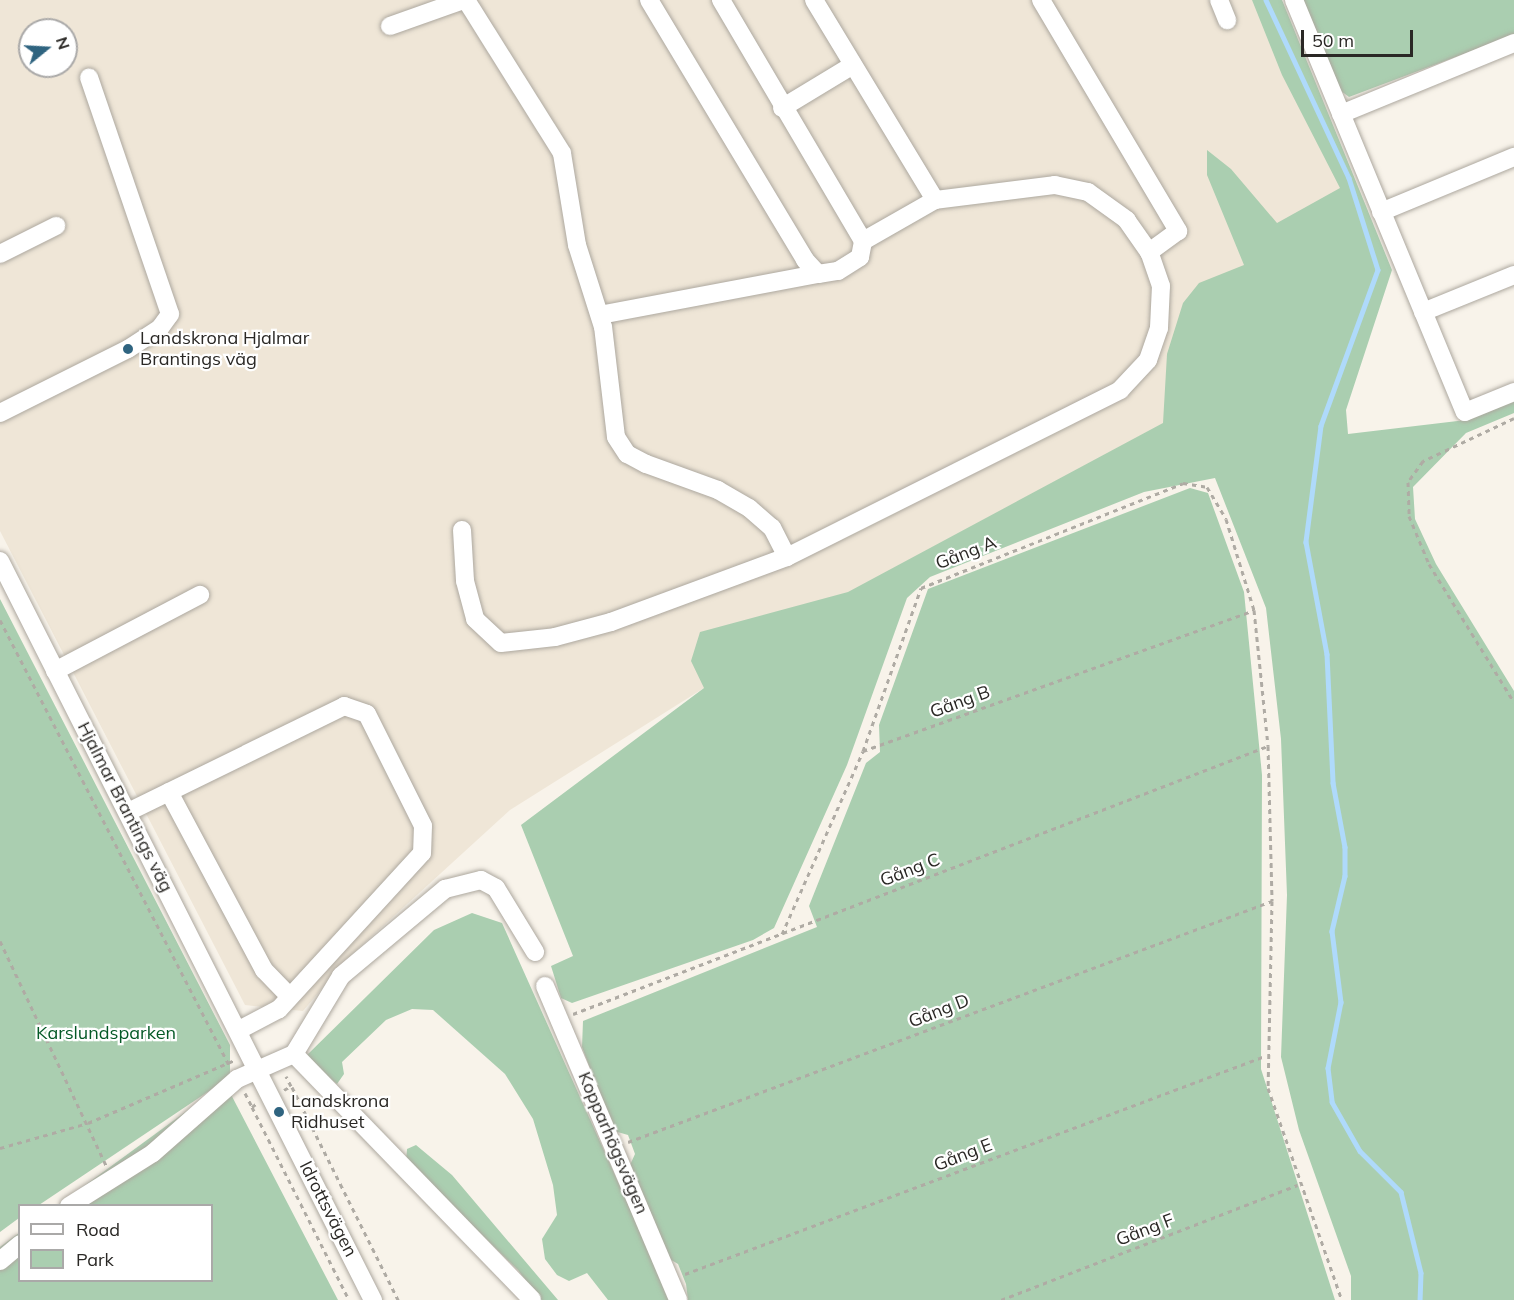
<!DOCTYPE html>
<meta charset="utf-8">
<style>
body{margin:0}
#map{position:relative;width:1514px;height:1300px;overflow:hidden;background:#f8f3ea;font-family:Mulish,sans-serif}
div>[style]{position:absolute}
[style*='--x']{left:calc(var(--x)*1px);top:calc(var(--y)*1px);width:calc(var(--w)*1px);rotate:calc(var(--a)*1deg)}
.built>*{inset:0;background:#efe6d7}
.green>*{inset:0;background:#aaceb0}
.stream>*{height:4.5px;margin:-2.25px;padding:0 2.25px;transform-origin:2.25px;border-radius:2.25px;background:#afdafb}
.path>*{height:3px;margin-top:-1.5px;transform-origin:0;background:repeating-linear-gradient(90deg,#afaba4 0 4.5px,transparent 0 9px)}
.roads{filter:drop-shadow(0 0 2px #ada89f) drop-shadow(0 0 2px #ada89f)}
.minor>*{height:18px;margin:-9px;padding:0 9px;transform-origin:9px;border-radius:9px;background:#fff}
.dots>*{width:16px;height:16px;translate:-50% -50%;box-sizing:border-box;border:3px solid #fff;border-radius:50%}
span{translate:-50% -50%;white-space:nowrap;text-align:center;line-height:1.15;-webkit-text-stroke:4.5px #fff;paint-order:stroke}
.poi-label{font-size:18px;color:#2a2825}
.left{translate:0 -50%;text-align:left}
.street-label{font-size:18px;color:#2a2825}
.park-label{font-size:18px;color:#045926}
.legend{position:absolute;left:18px;top:1204px;width:195px;height:78px;box-sizing:border-box;background:#fff;border:2px solid #aaa9a8;margin:0;padding:8px 10px;list-style:none;font-size:18px;color:#2a2825}
.legend li{display:flex;align-items:center;gap:12px;height:30px}
.legend b{width:30px;border:2px solid #aaa9a8}
.north{position:absolute;left:18px;top:18px;width:60px;height:60px;box-sizing:border-box;background:#fff;border:2px solid #aaa9a8;border-radius:50%;rotate:72deg;font-size:16px;font-weight:700;line-height:24px;text-align:center;color:#2a2825}
.north::after{content:'';display:block;margin:auto;width:21px;height:27px;background:#2f6480;clip-path:polygon(50% 0,100% 100%,50% 72%,0 100%)}
.scale{position:absolute;left:1301px;top:30px;width:112px;height:27px;box-sizing:border-box;border:3px solid #2a2825;border-top:0;padding-left:8px;font-size:18px;line-height:21px;white-space:nowrap;color:#2a2825;-webkit-text-stroke:4px #fff;paint-order:stroke}
</style>
<div id="map">
<div class="built">
<div style="clip-path:polygon(evenodd,0 0,1281px 0,1368px 211px,1166px 424px,839px 603px,510px 810px,348px 958px,303px 1011px,245px 1005px,0 531px,0 0,30px 30px,66px 30px,66px 66px,30px 66px,30px 30px)"></div>
</div>
<div class="green">
<div style="clip-path:polygon(1252px 0,1282px 0,1392px 270px,1346px 410px,1348px 434px,1466px 420px,1514px 399px,1514px 413px,1466px 433px,1413px 487px,1415px 519px,1436px 564px,1514px 691px,1514px 1300px,1351px 1300px,1351px 1276px,1299px 1130px,1281px 1057px,1287px 895px,1281px 739px,1266px 608px,1215px 478px,1144px 492px,930px 577px,907px 598px,847px 765px,774px 928px,753px 940px,572px 1003px,561px 998px,551px 966px,573px 956px,521px 825px,704px 688px,691px 661px,700px 632px,848px 592px,1163px 423px,1167px 354px,1183px 303px,1199px 283px,1244px 265px,1207px 175px,1207px 150px,1231px 169px,1277px 223px,1340px 188px,1282px 75px)"></div>
<div style="clip-path:polygon(1303px 0,1514px 0,1514px 35px,1349px 97px,1341px 91px)"></div>
<div style="clip-path:polygon(1190px 488px,1208px 493px,1244px 592px,1262px 775px,1261px 1069px,1335px 1300px,688px 1300px,686px 1284px,678px 1264px,668px 1258px,630px 1165px,635px 1154px,628px 1135px,614px 1131px,582px 1047px,583px 1021px,817px 927px,809px 906px,866px 763px,880px 752px,879px 725px,928px 589px)"></div>
<div style="clip-path:polygon(0 599px,230px 1045px,230px 1077px,39px 1205px,20px 1206px,19px 1218px,0 1232px)"></div>
<div style="clip-path:polygon(472px 913px,502px 923px,671px 1300px,608px 1300px,587px 1273px,569px 1281px,557px 1275px,545px 1259px,542px 1239px,557px 1215px,553px 1185px,533px 1119px,505px 1074px,433px 1010px,412px 1009px,386px 1020px,342px 1062px,344px 1074px,337px 1084px,304px 1058px,434px 930px)"></div>
<div style="clip-path:polygon(225px 1083px,338px 1300px,0 1300px,0 1247px,19px 1233px,20px 1280px,212px 1280px,212px 1206px,58px 1205px)"></div>
<div style="clip-path:polygon(416px 1145px,452px 1175px,558px 1300px,540px 1300px,518px 1270px,406px 1161px,407px 1149px)"></div>
</div>
<div class="stream">
<div style="--x:1266;--y:0;--w:196;--a:65"></div>
<div style="--x:1349;--y:178;--w:96;--a:72.5"></div>
<div style="--x:1378;--y:270;--w:166;--a:110.1"></div>
<div style="--x:1321;--y:426;--w:117;--a:97.4"></div>
<div style="--x:1306;--y:542;--w:114;--a:79.4"></div>
<div style="--x:1327;--y:654;--w:129;--a:87.3"></div>
<div style="--x:1333;--y:783;--w:65;--a:79.4"></div>
<div style="--x:1345;--y:847;--w:29;--a:90"></div>
<div style="--x:1345;--y:876;--w:57;--a:103.3"></div>
<div style="--x:1332;--y:931;--w:72;--a:82.8"></div>
<div style="--x:1341;--y:1002;--w:67;--a:101.1"></div>
<div style="--x:1328;--y:1068;--w:34;--a:83"></div>
<div style="--x:1332;--y:1102;--w:56;--a:60.3"></div>
<div style="--x:1360;--y:1151;--w:58;--a:45"></div>
<div style="--x:1401;--y:1192;--w:83;--a:76.1"></div>
<div style="--x:1421;--y:1273;--w:27;--a:92"></div>
</div>
<div class="path">
<div style="--x:1514;--y:418;--w:101;--a:154.7"></div>
<div style="--x:1423;--y:461;--w:26;--a:126"></div>
<div style="--x:1408;--y:482;--w:34;--a:88"></div>
<div style="--x:1409;--y:516;--w:52;--a:67.4"></div>
<div style="--x:1429;--y:564;--w:162;--a:58.4"></div>
<div style="--x:0;--y:620;--w:503;--a:62.77"></div>
<div style="--x:863;--y:751;--w:416;--a:-19.8"></div>
<div style="--x:782;--y:934;--w:200;--a:-66.1"></div>
<div style="--x:863;--y:751;--w:173;--a:-70.4"></div>
<div style="--x:921;--y:588;--w:282;--a:-21.8"></div>
<div style="--x:1183;--y:483;--w:24;--a:9"></div>
<div style="--x:1207;--y:487;--w:37;--a:59"></div>
<div style="--x:1226;--y:519;--w:95;--a:72.9"></div>
<div style="--x:1254;--y:610;--w:137;--a:84.1"></div>
<div style="--x:1268;--y:746;--w:155;--a:88.5"></div>
<div style="--x:1272;--y:901;--w:187;--a:91.2"></div>
<div style="--x:1268;--y:1088;--w:225;--a:70.8"></div>
<div style="--x:0;--y:941;--w:248;--a:64.7"></div>
<div style="--x:573;--y:1014;--w:745;--a:-21.09"></div>
<div style="--x:292;--y:1087;--w:238;--a:63.5"></div>
<div style="--x:284;--y:1090;--w:8;--a:-30"></div>
<div style="--x:291;--y:1086;--w:11;--a:-117"></div>
<div style="--x:245;--y:1093;--w:16;--a:63"></div>
<div style="--x:252;--y:1107;--w:5;--a:-37"></div>
<div style="--x:252;--y:1107;--w:216;--a:63.3"></div>
<div style="--x:628;--y:1142;--w:688;--a:-20.52"></div>
<div style="--x:0;--y:1148;--w:91;--a:-15.9"></div>
<div style="--x:88;--y:1123;--w:160;--a:-23.2"></div>
<div style="--x:685;--y:1274;--w:620;--a:-20.6"></div>
<div style="--x:1001;--y:1300;--w:318;--a:-21.2"></div>
</div>
<div class="roads">
<div class="minor">
<div style="--x:649;--y:0;--w:303;--a:59"></div>
<div style="--x:805;--y:260;--w:19;--a:47"></div>
<div style="--x:818;--y:274;--w:20;--a:-9"></div>
<div style="--x:838;--y:271;--w:26;--a:-32"></div>
<div style="--x:860;--y:257;--w:16;--a:-79"></div>
<div style="--x:863;--y:241;--w:280;--a:-120.5"></div>
<div style="--x:814;--y:0;--w:234;--a:58.8"></div>
<div style="--x:935;--y:200;--w:83;--a:150.3"></div>
<div style="--x:1041;--y:0;--w:269;--a:59.3"></div>
<div style="--x:1178;--y:231;--w:36;--a:144"></div>
<div style="--x:1219;--y:0;--w:22;--a:68"></div>
<div style="--x:1294;--y:0;--w:446;--a:67.5"></div>
<div style="--x:1465;--y:412;--w:53;--a:-22.2"></div>
<div style="--x:390;--y:26;--w:77;--a:-19.6"></div>
<div style="--x:782;--y:108;--w:83;--a:-31.2"></div>
<div style="--x:1341;--y:114;--w:187;--a:-22.3"></div>
<div style="--x:1381;--y:212;--w:144;--a:-22.5"></div>
<div style="--x:0;--y:254;--w:63;--a:-26.6"></div>
<div style="--x:1423;--y:312;--w:98;--a:-22.1"></div>
<div style="--x:600;--y:315;--w:222;--a:-10.7"></div>
<div style="--x:0;--y:413;--w:143;--a:-26.6"></div>
<div style="--x:128;--y:349;--w:38;--a:-33"></div>
<div style="--x:160;--y:328;--w:17;--a:-54"></div>
<div style="--x:170;--y:314;--w:250;--a:-108.9"></div>
<div style="--x:462;--y:530;--w:51;--a:86.6"></div>
<div style="--x:465;--y:581;--w:39;--a:75"></div>
<div style="--x:475;--y:619;--w:35;--a:43"></div>
<div style="--x:501;--y:643;--w:54;--a:-6.3"></div>
<div style="--x:555;--y:637;--w:58;--a:-15"></div>
<div style="--x:611;--y:622;--w:188;--a:-20.3"></div>
<div style="--x:787;--y:557;--w:33;--a:-117"></div>
<div style="--x:772;--y:528;--w:30;--a:-139"></div>
<div style="--x:749;--y:508;--w:36;--a:-150"></div>
<div style="--x:718;--y:490;--w:77;--a:-160.1"></div>
<div style="--x:646;--y:464;--w:21;--a:-152"></div>
<div style="--x:627;--y:454;--w:20;--a:-123"></div>
<div style="--x:616;--y:437;--w:111;--a:-96.7"></div>
<div style="--x:603;--y:327;--w:86;--a:-107.6"></div>
<div style="--x:577;--y:245;--w:93;--a:-99.3"></div>
<div style="--x:562;--y:153;--w:181;--a:-122.1"></div>
<div style="--x:787;--y:557;--w:373;--a:-26.6"></div>
<div style="--x:1120;--y:390;--w:41;--a:-47"></div>
<div style="--x:1148;--y:360;--w:34;--a:-71"></div>
<div style="--x:1159;--y:328;--w:42;--a:-87.3"></div>
<div style="--x:1161;--y:286;--w:36;--a:-109"></div>
<div style="--x:1149;--y:252;--w:39;--a:-125"></div>
<div style="--x:1127;--y:220;--w:48;--a:-144.3"></div>
<div style="--x:1088;--y:192;--w:34;--a:-168"></div>
<div style="--x:1055;--y:185;--w:121;--a:172.9"></div>
<div style="--x:0;--y:561;--w:828;--a:63.22"></div>
<div style="--x:55;--y:671;--w:164;--a:-27.7"></div>
<div style="--x:169;--y:792;--w:202;--a:61.9"></div>
<div style="--x:264;--y:970;--w:37;--a:46"></div>
<div style="--x:128;--y:812;--w:241;--a:-26.1"></div>
<div style="--x:344;--y:706;--w:24;--a:19"></div>
<div style="--x:367;--y:714;--w:125;--a:63.4"></div>
<div style="--x:423;--y:826;--w:27;--a:92"></div>
<div style="--x:422;--y:853;--w:212;--a:132.5"></div>
<div style="--x:279;--y:1009;--w:45;--a:152.3"></div>
<div style="--x:545;--y:986;--w:341;--a:67"></div>
<div style="--x:294;--y:1054;--w:91;--a:-58.9"></div>
<div style="--x:341;--y:976;--w:136;--a:-39.9"></div>
<div style="--x:445;--y:889;--w:37;--a:-14"></div>
<div style="--x:481;--y:880;--w:17;--a:28"></div>
<div style="--x:496;--y:888;--w:75;--a:58.6"></div>
<div style="--x:69;--y:1206;--w:99;--a:-32.2"></div>
<div style="--x:153;--y:1153;--w:112;--a:-41.4"></div>
<div style="--x:237;--y:1079;--w:62;--a:-23.7"></div>
<div style="--x:294;--y:1054;--w:342;--a:45.9"></div>
<div style="--x:0;--y:1261;--w:26;--a:-40"></div>
</div>
</div>
<div class="dots">
<div style="left:128px;top:349px;background:#2f6480"></div>
<div style="left:279px;top:1112px;background:#2f6480"></div>
</div>
<div class="poi-label">
<span class="left" style="left:140px;top:349px">Landskrona Hjalmar<br>Brantings väg</span>
<span class="left" style="left:291px;top:1112px">Landskrona<br>Ridhuset</span>
</div>
<div class="street-label">
<span style="left:966px;top:553px;rotate:-21deg">Gång A</span>
<span style="left:960px;top:702px;rotate:-20deg">Gång B</span>
<span style="left:125px;top:807px;rotate:63deg">Hjalmar Brantings väg</span>
<span style="left:910px;top:870px;rotate:-21deg">Gång C</span>
<span style="left:939px;top:1011px;rotate:-21deg">Gång D</span>
<span style="left:613px;top:1143px;rotate:67deg">Kopparhögsvägen</span>
<span style="left:963px;top:1155px;rotate:-21deg">Gång E</span>
<span style="left:328px;top:1209px;rotate:63deg">Idrottsvägen</span>
<span style="left:1145px;top:1230px;rotate:-21deg">Gång F</span>
</div>
<div class="park-label">
<span style="left:106px;top:1033px">Karslundsparken</span>
</div>
<ul class="legend">
<li><b style="height:8px;background:#fff"></b>Road</li>
<li><b style="height:16px;background:#aaceb0"></b>Park</li>
</ul>
<div class="north">N</div>
<div class="scale">50 m</div>
</div>
